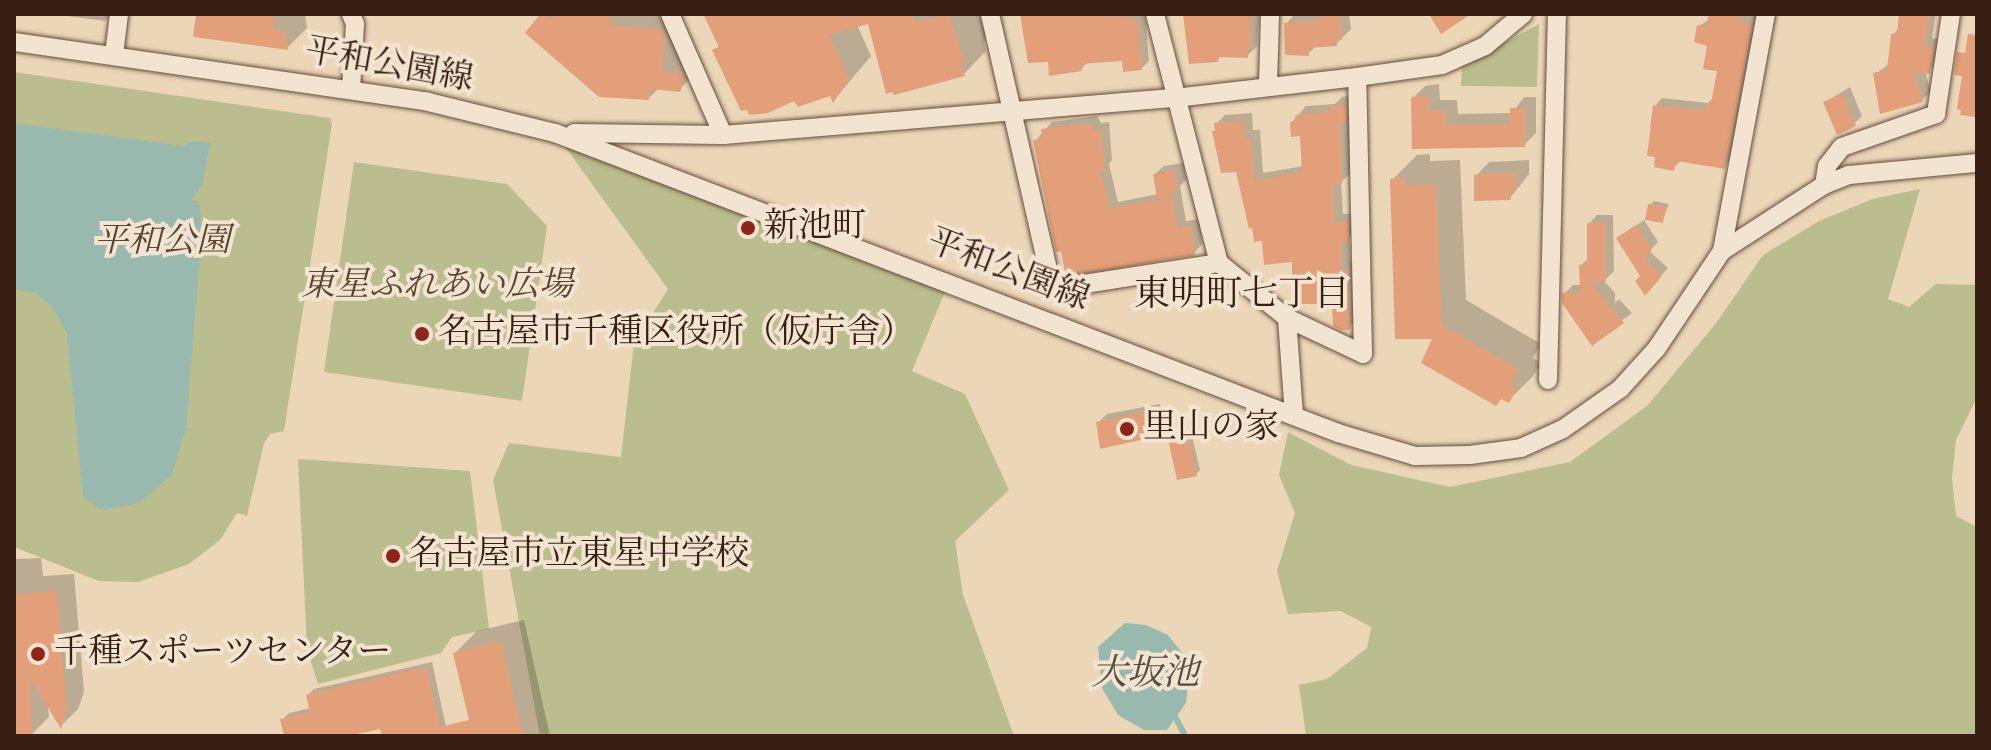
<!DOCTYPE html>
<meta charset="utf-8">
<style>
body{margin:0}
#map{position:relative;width:1991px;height:750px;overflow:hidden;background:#ecd6b8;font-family:"Sorts Mill Goudy","Noto Serif JP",serif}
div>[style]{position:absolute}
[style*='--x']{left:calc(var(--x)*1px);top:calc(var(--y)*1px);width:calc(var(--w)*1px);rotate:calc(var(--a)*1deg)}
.green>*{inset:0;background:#babd8d}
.water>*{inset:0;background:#99b9ae}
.shadow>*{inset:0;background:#0003}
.stream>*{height:6px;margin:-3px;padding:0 3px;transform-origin:3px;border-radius:3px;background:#99b9ae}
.building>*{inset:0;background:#e39f79}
.roads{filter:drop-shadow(0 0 2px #644d3c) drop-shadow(0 0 2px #644d3c)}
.minor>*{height:18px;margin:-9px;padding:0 9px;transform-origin:9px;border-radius:9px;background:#f3e4d1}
.dots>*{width:22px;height:22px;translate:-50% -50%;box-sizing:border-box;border:4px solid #f3e4d1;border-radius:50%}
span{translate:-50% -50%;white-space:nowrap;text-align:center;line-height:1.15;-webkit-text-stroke:8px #f3e4d1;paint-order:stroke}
.street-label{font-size:34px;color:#371f13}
.poi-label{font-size:34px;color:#371f13}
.left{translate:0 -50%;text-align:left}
.park-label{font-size:34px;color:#584632;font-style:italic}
.neighbourhood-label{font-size:36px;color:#371f13}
.water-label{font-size:36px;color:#544d42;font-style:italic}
.frame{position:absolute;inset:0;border:16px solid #371f13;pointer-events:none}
</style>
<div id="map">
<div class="green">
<div style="clip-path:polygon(1539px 24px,1537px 87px,1461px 86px,1462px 66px)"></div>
<div style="clip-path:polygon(14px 72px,330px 118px,332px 124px,284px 431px,270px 434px,264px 443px,247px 516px,237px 513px,220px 540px,189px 564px,138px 582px,99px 581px,14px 547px)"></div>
<div style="clip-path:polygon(555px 133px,947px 287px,912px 371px,965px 394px,1009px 490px,955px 541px,963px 595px,1014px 736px,540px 736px,493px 480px,509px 443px,621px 457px,634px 343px,668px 289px)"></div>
<div style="clip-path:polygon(354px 162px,507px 184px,547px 226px,522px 401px,324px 372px)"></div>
<div style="clip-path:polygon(1920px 189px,1888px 299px,1909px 307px,1936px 284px,1977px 285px,1977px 397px,1956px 440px,1952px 478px,1956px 516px,1977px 527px,1977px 736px,1306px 736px,1299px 685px,1327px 679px,1367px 648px,1371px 627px,1341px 611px,1288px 614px,1277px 571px,1295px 513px,1279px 475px,1288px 432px,1351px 465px,1450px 487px,1570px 462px,1647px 406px,1717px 322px,1763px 255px,1819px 221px,1873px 199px)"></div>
<div style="clip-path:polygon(298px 459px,470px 471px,489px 629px,452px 637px,441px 653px,318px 684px,307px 649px)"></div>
</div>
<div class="water">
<div style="clip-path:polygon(14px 123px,183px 146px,193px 141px,210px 143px,203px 184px,192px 200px,199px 202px,202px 231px,186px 427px,191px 431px,185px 431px,172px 475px,139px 503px,102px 510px,83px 496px,67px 334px,53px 308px,44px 300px,35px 293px,14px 289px)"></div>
<div style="clip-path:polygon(1125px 623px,1146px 625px,1168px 635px,1190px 663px,1186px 703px,1167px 730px,1144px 730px,1118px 715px,1102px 688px,1098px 647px)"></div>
</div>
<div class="shadow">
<div style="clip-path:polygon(51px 14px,112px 14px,105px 21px)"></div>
<div style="clip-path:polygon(198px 14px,305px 14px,307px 28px,287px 48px)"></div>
<div style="clip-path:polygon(543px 14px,680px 14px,679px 55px,700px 57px,701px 60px,696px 72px,679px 90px,659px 88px,649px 98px,527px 33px)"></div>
<div style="clip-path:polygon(706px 14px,979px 14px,987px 39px,984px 42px,986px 51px,964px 74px,869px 22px,857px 25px,871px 56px,834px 100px,831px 94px,748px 108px,715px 50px,720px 45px)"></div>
<div style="clip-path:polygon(1022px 14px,1145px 14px,1149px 61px,1142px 68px,1124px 59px,1088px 62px,1081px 69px,1050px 59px,1029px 40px,1024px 40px)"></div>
<div style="clip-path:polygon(1185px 14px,1259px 14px,1257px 46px,1247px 56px,1222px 55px,1217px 60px)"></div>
<div style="clip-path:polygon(1295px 14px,1349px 14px,1351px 29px,1336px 44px,1316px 46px,1308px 54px,1286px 24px)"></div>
<div style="clip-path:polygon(1711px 14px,1759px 14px,1732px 159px,1724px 167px,1682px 160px,1673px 168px,1655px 106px,1662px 98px,1708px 103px,1714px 97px,1720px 70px,1699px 26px,1710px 19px)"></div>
<div style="clip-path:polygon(1903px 14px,1936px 14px,1932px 38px,1941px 40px,1938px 63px,1925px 72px,1931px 91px,1922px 100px,1875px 74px,1889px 64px,1893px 35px,1899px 28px)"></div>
<div style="clip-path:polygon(1975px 45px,1977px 113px,1962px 113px)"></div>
<div style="clip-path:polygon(1439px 84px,1440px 100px,1457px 100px,1458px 114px,1512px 113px,1524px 97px,1536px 97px,1536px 133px,1524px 145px,1414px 147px,1413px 98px,1425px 86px)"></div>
<div style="clip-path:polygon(1850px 87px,1862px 116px,1854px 124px,1825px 102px)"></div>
<div style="clip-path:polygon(1354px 96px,1351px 173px,1341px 182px,1343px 214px,1357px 213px,1357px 230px,1349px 237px,1350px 262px,1357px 262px,1358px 318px,1349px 328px,1334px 302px,1301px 288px,1294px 260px,1263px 238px,1238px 170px,1215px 146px,1216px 124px,1225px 115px,1252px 113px,1253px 130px,1260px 130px,1263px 173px,1304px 166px,1302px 134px,1292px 122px,1306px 106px,1335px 104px,1342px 97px)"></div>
<div style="clip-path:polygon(1097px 116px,1101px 123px,1109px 122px,1112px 160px,1109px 164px,1118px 202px,1158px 194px,1155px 174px,1164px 166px,1183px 163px,1186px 180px,1180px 186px,1186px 221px,1199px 219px,1202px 244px,1194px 253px,1068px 275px,1035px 141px,1052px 122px)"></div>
<div style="clip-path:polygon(1430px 154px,1430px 161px,1460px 160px,1466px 300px,1541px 344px,1533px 358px,1541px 363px,1533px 376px,1508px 401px,1435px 337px,1392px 180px,1417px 155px)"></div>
<div style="clip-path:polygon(1529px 160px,1529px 174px,1510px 198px,1476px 176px,1489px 162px)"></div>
<div style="clip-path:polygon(1654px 201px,1669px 204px,1662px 221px,1650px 205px)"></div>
<div style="clip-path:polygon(1597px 215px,1613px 215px,1614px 271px,1604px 281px,1615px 293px,1615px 303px,1619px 299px,1632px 313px,1592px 343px,1564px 294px,1573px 285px,1582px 285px,1581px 265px,1589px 258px,1589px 224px)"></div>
<div style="clip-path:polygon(1644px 220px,1658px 242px,1649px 251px,1668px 268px,1645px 293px,1643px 276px,1618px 238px)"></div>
<div style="clip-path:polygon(1160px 404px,1166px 425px,1158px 434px,1098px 423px,1107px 414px)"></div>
<div style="clip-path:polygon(1191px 432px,1200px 470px,1196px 474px,1170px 440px)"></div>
<div style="clip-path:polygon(41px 558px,43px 576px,74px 574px,84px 692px,78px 709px,61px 726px,48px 705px,49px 717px,31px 735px,14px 736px,14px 559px)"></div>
<div style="clip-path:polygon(524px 620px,550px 736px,474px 736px,455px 653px,477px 631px)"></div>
<div style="clip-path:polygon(432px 662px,448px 736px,384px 736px,382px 726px,340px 736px,286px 736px,282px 720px,289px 713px,311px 708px,308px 695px,314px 689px)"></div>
</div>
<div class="stream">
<div style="--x:1176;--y:718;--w:20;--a:63"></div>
</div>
<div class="building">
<div style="clip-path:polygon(196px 14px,275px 14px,273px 30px,285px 32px,288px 50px,193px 37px)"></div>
<div style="clip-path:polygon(540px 14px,551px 19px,555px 14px,612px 14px,611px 25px,664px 30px,663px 72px,683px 73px,685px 79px,680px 92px,650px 89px,649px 100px,599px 97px,525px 33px)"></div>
<div style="clip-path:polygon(703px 14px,913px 14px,916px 22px,949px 14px,965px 63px,961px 64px,965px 76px,894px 95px,892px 92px,886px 94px,868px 24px,829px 35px,849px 80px,833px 103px,830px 96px,798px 107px,794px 101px,768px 113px,749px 115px,747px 110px,741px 111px,712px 50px,719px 47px)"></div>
<div style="clip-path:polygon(1020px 14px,1133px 17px,1134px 21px,1138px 21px,1142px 70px,1123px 72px,1122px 61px,1081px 64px,1082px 71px,1049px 76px,1048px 62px,1028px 63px)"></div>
<div style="clip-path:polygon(1183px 14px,1250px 14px,1251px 47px,1248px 47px,1248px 58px,1218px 57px,1218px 62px,1189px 64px)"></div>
<div style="clip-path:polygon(1429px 14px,1471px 14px,1441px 34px)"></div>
<div style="clip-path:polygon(1709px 14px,1737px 14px,1741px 16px,1739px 23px,1752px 25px,1725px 169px,1676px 161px,1674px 171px,1654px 167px,1655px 157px,1647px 156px,1653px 105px,1705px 111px,1706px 103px,1711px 104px,1717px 71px,1703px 69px,1707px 46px,1694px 42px,1697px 25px,1706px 27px)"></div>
<div style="clip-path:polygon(1899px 14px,1929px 14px,1924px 47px,1934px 48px,1930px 74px,1914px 73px,1923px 102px,1880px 114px,1873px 73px,1887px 70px,1891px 34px,1897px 33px)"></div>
<div style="clip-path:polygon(1340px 15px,1342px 40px,1336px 40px,1337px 46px,1308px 48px,1309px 56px,1285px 55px,1284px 23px,1317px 22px,1316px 17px)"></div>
<div style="clip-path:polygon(1968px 34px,1977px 35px,1975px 117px,1960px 115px,1961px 110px,1957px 109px,1962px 76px,1954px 75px,1957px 52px,1965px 53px)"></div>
<div style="clip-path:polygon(1842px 94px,1856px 126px,1837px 135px,1823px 102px)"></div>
<div style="clip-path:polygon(1428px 95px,1429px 111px,1446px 111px,1447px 125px,1510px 124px,1510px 108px,1525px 108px,1525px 147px,1412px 149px,1411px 97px)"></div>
<div style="clip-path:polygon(1346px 105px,1346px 123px,1340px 123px,1342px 184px,1333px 185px,1334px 223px,1348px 222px,1349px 241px,1341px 241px,1341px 271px,1348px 270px,1350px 330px,1340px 330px,1333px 326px,1332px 304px,1299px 304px,1299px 290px,1292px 290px,1292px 262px,1264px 265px,1262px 241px,1254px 242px,1252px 228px,1249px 229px,1236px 172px,1221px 173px,1212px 131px,1215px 131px,1214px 123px,1243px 121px,1245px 138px,1251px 138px,1254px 181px,1302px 173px,1300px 136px,1291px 137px,1290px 122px,1296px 121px,1295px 115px,1331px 112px,1331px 106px)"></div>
<div style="clip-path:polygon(1089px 124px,1093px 130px,1101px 130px,1105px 171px,1100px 171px,1110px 209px,1157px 200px,1153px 174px,1175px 170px,1178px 190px,1171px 192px,1178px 228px,1191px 226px,1195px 255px,1066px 277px,1061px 251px,1056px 252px,1033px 140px,1042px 139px,1041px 129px)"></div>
<div style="clip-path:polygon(1516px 173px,1517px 189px,1511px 189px,1511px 200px,1474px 201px,1474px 175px)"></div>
<div style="clip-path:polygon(1405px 178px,1406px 185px,1436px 184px,1442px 325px,1518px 369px,1510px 384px,1517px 388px,1509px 403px,1501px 399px,1496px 406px,1421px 363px,1432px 339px,1395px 339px,1390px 179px)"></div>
<div style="clip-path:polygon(1648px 204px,1666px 207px,1663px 223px,1645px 220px)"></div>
<div style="clip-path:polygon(1587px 223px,1605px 223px,1606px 281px,1590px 282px,1607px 302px,1607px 308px,1610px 306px,1624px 323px,1592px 346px,1562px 303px,1562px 293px,1580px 293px,1579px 265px,1587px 264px)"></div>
<div style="clip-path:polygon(1636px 225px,1652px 250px,1644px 259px,1662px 276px,1645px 296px,1635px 281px,1640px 276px,1616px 238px)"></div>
<div style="clip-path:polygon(1152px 411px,1159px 436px,1100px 449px,1096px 422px)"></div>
<div style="clip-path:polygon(1188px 435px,1197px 476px,1177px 480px,1168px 439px)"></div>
<div style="clip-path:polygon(57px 591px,67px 711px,61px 729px,30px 678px,32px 736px,14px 736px,14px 594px)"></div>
<div style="clip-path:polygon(501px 641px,523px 736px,382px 736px,380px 729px,349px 736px,284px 736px,280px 719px,310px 712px,306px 695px,426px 667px,440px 727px,469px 720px,453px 653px)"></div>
</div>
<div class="roads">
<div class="minor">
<div style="--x:351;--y:14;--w:11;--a:68"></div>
<div style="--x:355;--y:24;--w:66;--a:93.5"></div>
<div style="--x:670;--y:14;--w:132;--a:66.3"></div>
<div style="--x:990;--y:14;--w:267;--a:77.2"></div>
<div style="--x:1155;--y:14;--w:257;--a:75.6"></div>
<div style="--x:1219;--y:263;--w:87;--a:39"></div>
<div style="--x:1287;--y:318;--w:84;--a:25.3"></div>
<div style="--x:1363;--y:354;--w:277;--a:-91.2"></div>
<div style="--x:14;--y:42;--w:418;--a:8.2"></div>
<div style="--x:428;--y:102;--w:131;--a:13.7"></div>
<div style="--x:555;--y:133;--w:839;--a:20.96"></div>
<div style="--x:1338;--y:433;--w:80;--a:16.6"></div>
<div style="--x:1415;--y:456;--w:55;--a:-1"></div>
<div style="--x:1470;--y:455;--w:51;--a:-7.8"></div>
<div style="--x:1521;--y:448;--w:46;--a:-24.3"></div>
<div style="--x:1563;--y:429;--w:70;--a:-35.1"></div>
<div style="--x:1620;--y:389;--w:55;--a:-47.9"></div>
<div style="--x:1657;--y:348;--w:117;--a:-56.2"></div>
<div style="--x:1722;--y:251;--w:121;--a:-32.9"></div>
<div style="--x:1824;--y:185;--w:27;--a:-22"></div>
<div style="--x:1849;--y:175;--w:129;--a:-5.4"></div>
<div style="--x:114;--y:55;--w:41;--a:-83"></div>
<div style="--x:1268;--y:86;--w:72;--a:-88.4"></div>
<div style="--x:574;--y:133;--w:149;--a:0.8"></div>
<div style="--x:723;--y:135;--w:454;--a:-4.7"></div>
<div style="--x:1175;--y:98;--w:183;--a:-6.6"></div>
<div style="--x:1357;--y:77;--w:86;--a:-8"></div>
<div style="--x:1442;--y:65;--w:47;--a:-23.8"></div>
<div style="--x:1485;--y:46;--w:50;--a:-40.1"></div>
<div style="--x:1824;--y:185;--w:19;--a:-81"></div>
<div style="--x:1827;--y:166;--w:24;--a:-52"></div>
<div style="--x:1842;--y:147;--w:100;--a:-19.3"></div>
<div style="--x:1936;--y:114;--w:101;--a:-81.5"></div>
<div style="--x:1722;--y:251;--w:241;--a:-79.5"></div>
<div style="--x:1078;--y:285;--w:143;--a:-8.9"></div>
<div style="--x:1287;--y:318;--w:98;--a:85.9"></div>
<div style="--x:1548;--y:380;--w:366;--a:-88.6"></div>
</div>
</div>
<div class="dots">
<div style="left:748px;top:228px;background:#8f2418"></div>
<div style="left:422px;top:334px;background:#8f2418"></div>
<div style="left:1127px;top:429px;background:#8f2418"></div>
<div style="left:393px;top:556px;background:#8f2418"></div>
<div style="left:38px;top:654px;background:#8f2418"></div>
</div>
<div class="street-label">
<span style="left:389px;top:66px;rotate:10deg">平和公園線</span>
<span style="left:1008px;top:271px;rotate:21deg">平和公園線</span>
</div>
<div class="poi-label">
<span class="left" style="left:764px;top:228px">新池町</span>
<span class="left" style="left:438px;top:334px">名古屋市千種区役所（仮庁舎）</span>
<span class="left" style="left:1143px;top:429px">里山の家</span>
<span class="left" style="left:409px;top:556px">名古屋市立東星中学校</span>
<span class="left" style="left:54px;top:654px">千種スポーツセンター</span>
</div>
<div class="park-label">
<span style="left:162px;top:243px">平和公園</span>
<span style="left:437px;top:287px">東星ふれあい広場</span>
</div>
<div class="neighbourhood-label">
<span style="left:1242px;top:297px">東明町七丁目</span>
</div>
<div class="water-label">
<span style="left:1145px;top:676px">大坂池</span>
</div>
<div class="frame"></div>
</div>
